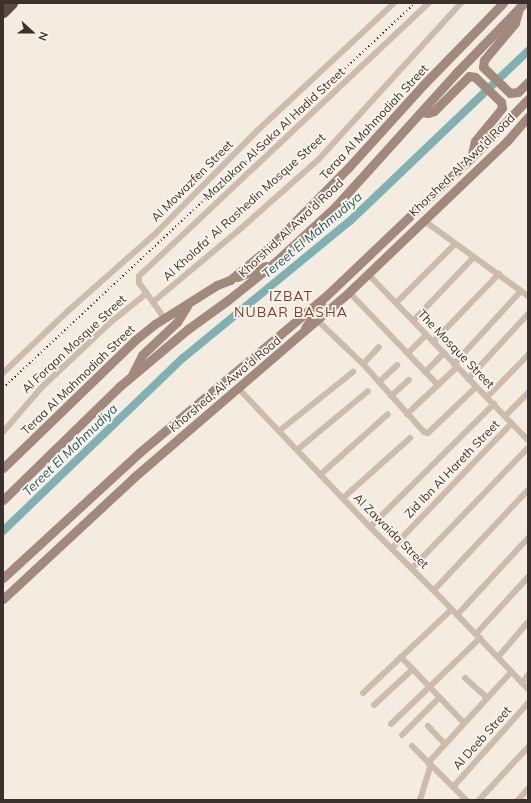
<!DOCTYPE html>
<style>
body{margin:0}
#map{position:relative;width:531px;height:803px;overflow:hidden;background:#f4ebe1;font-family:Mulish,sans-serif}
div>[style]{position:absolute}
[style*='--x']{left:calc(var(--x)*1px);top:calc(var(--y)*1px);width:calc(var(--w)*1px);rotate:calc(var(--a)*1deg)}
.canal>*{height:8px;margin:-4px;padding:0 4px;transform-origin:4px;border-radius:4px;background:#7fb0b2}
.street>*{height:6px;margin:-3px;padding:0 3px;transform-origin:3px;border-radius:3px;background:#cdbbac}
.secondary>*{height:9px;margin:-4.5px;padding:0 4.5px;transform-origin:4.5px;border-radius:4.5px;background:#a18a7d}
.highway>*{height:11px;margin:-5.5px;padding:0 5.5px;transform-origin:5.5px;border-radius:5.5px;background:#5c4a42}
.rail>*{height:2px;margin-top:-1px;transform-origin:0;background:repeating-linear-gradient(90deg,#3b302b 0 1px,transparent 0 4px)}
span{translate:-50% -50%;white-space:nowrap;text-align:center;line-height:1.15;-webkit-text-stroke:3.5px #fbf5ee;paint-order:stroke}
.street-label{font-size:12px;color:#3b302b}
.water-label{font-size:13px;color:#1f5a5e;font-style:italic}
.quarter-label{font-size:14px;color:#8c3b22;letter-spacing:1px}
.frame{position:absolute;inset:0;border:4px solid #3b302b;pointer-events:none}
.north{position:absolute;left:12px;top:12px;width:40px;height:40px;-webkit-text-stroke:3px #fbf5ee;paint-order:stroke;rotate:111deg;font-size:11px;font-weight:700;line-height:16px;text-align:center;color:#3b302b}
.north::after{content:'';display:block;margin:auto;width:14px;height:18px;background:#3b302b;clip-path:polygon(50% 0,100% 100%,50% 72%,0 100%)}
</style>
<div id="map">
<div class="canal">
<div style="--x:3;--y:531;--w:250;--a:-43.9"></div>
<div style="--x:183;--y:358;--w:216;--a:-39.4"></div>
<div style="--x:350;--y:221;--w:246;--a:-43.7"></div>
</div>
<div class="street">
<div style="--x:423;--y:220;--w:130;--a:35.9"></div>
<div style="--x:368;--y:274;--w:231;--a:46.1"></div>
<div style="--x:349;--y:292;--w:129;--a:46.3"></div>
<div style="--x:153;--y:302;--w:111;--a:-39.9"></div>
<div style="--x:238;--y:231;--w:108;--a:-41.6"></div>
<div style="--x:319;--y:159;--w:211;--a:-47.7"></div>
<div style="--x:396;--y:303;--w:83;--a:-45"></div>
<div style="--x:165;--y:319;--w:44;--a:-125.8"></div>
<div style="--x:139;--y:283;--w:7;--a:-90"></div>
<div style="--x:139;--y:276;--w:398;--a:-43.3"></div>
<div style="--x:318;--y:321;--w:62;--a:43.7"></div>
<div style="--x:363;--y:364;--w:91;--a:48.1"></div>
<div style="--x:424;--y:432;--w:4;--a:14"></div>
<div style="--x:428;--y:433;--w:66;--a:-43.8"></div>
<div style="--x:413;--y:321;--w:88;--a:-46.4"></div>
<div style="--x:433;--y:342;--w:95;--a:-45.9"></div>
<div style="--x:408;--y:353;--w:25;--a:-45"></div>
<div style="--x:363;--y:364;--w:23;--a:-47"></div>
<div style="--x:454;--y:364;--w:99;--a:-47.5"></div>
<div style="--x:425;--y:372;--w:27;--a:-45"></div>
<div style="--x:3;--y:373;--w:91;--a:-43.7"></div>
<div style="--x:69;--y:310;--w:116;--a:-41.5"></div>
<div style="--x:156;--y:233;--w:145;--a:-45.3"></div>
<div style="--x:258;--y:130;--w:186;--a:-43"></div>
<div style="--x:468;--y:379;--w:88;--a:-47.3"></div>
<div style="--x:379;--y:382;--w:25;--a:-43"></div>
<div style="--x:238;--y:388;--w:192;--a:46.5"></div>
<div style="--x:370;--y:527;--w:102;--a:45"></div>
<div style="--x:442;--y:599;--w:124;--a:46.3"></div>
<div style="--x:391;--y:396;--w:24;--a:-42"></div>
<div style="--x:487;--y:397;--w:59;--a:-45.7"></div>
<div style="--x:407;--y:414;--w:69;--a:-43.2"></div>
<div style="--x:505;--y:416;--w:33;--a:-45"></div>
<div style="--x:279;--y:431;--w:95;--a:-38.6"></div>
<div style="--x:3;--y:432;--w:60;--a:-49.1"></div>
<div style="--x:42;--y:387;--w:95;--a:-43.3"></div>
<div style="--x:111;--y:322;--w:46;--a:-38.9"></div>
<div style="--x:297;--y:450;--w:92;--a:-39.7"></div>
<div style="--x:320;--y:475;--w:91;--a:-41.9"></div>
<div style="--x:343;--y:498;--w:90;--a:-41.8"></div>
<div style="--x:370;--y:527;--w:175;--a:-44.8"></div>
<div style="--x:392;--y:548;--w:173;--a:-46.2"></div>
<div style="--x:412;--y:568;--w:167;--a:-46"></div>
<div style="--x:434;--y:590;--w:137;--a:-46.8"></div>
<div style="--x:457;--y:615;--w:105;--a:-47.3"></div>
<div style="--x:476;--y:634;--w:77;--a:-47.6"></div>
<div style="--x:401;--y:657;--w:91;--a:46.3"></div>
<div style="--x:498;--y:657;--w:46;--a:-49.4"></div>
<div style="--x:465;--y:678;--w:30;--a:42"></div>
<div style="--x:522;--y:683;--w:10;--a:-53"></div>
<div style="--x:363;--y:693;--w:122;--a:-43.3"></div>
<div style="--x:374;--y:705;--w:53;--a:-42.7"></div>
<div style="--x:391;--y:724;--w:124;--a:-44"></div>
<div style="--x:428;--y:726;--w:25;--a:47"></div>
<div style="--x:402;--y:735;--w:52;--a:-45"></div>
<div style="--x:412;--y:746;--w:76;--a:45"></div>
<div style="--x:428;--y:763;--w:123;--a:-47.6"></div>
<div style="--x:453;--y:787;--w:113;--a:-48.2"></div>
<div style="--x:420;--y:800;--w:37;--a:-73"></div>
<div style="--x:479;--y:800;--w:72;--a:-47.2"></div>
<div style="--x:518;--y:800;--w:15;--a:-48"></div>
</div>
<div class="secondary">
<div style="--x:519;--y:8;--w:16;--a:105"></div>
<div style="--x:515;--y:23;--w:48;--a:130"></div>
<div style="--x:484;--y:60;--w:7;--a:98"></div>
<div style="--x:483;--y:67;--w:37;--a:44"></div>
<div style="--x:510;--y:93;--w:8;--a:-7"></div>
<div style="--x:518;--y:92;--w:14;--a:-45"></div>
<div style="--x:421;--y:112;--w:7;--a:8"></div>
<div style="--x:428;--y:113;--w:6;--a:-18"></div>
<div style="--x:434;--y:111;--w:49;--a:-45"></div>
<div style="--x:469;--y:76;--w:6;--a:9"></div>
<div style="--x:475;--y:77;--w:36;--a:44"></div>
<div style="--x:501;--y:102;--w:6;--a:81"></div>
<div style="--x:502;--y:108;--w:43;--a:129.3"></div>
<div style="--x:475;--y:141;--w:17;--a:103"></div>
<div style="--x:237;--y:277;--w:31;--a:-21"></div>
<div style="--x:305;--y:328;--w:29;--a:-56"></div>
<div style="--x:132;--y:375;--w:22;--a:-63"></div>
<div style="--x:142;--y:355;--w:48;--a:-43.3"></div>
<div style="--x:177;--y:322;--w:19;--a:-58"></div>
<div style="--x:3;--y:468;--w:184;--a:-44.1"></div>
<div style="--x:135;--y:340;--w:26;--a:-39"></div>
<div style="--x:155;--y:324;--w:73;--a:-32.2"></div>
<div style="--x:217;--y:285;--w:14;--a:-21"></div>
<div style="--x:230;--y:280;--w:53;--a:-39.7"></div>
<div style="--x:271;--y:246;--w:110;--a:-45.4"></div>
<div style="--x:348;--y:168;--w:113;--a:-47.9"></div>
<div style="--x:424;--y:84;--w:113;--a:-45.7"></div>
<div style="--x:3;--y:500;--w:163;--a:-44.3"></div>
<div style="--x:120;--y:386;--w:89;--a:-40"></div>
<div style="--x:188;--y:329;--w:49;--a:-35.9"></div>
<div style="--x:228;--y:300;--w:58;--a:-38.7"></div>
<div style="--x:273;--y:264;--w:83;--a:-42.6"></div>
<div style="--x:334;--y:208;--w:182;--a:-47.9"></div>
<div style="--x:456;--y:73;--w:98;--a:-45.8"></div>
<div style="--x:3;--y:578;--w:186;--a:-42.6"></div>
<div style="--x:140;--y:452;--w:243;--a:-40"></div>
<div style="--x:326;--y:296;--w:200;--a:-43.6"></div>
<div style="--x:471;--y:158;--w:82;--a:-46"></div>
<div style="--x:3;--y:599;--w:178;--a:-42.9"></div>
<div style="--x:133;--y:478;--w:285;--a:-40.7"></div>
<div style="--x:349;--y:292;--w:219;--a:-43.7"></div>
<div style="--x:507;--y:141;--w:32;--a:-49"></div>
</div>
<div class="highway">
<div style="--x:3;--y:12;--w:13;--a:-45"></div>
</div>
<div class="rail">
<div style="--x:3;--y:388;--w:564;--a:-43.06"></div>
</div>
<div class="street-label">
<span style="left:374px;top:122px;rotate:-47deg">Teraa Al Mahmodiah Street</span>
<span style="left:274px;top:134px;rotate:-43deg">Mazlakan Al Saka Al Hadid Street</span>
<span style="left:462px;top:165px;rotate:-44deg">Khorshed, Al Awa'd Road</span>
<span style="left:192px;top:181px;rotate:-45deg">Al Mowazfen Street</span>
<span style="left:244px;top:207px;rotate:-42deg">Al Kholafa' Al Rashedin Mosque Street</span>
<span style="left:291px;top:228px;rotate:-43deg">Khorshid, Al Awa'd Road</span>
<span style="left:74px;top:344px;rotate:-43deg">Al Forqan Mosque Street</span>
<span style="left:456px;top:349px;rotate:46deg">The Mosque Street</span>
<span style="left:78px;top:380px;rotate:-44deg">Teraa Al Mahmodiah Street</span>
<span style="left:225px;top:384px;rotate:-40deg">Khorshed, Al Awa'd Road</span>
<span style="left:452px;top:469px;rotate:-46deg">Zid Ibn Al Hareth Street</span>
<span style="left:391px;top:531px;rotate:45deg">Al Zawaida Street</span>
<span style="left:482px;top:738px;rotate:-48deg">Al Deeb Street</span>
</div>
<div class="water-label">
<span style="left:312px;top:235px;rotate:-40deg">Tereet El Mahmudiya</span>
<span style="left:70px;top:450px;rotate:-44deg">Tereet El Mahmudiya</span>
</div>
<div class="quarter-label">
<span style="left:291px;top:304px">IZBAT<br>NUBAR BASHA</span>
</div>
<div class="frame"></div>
<div class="north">N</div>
</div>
